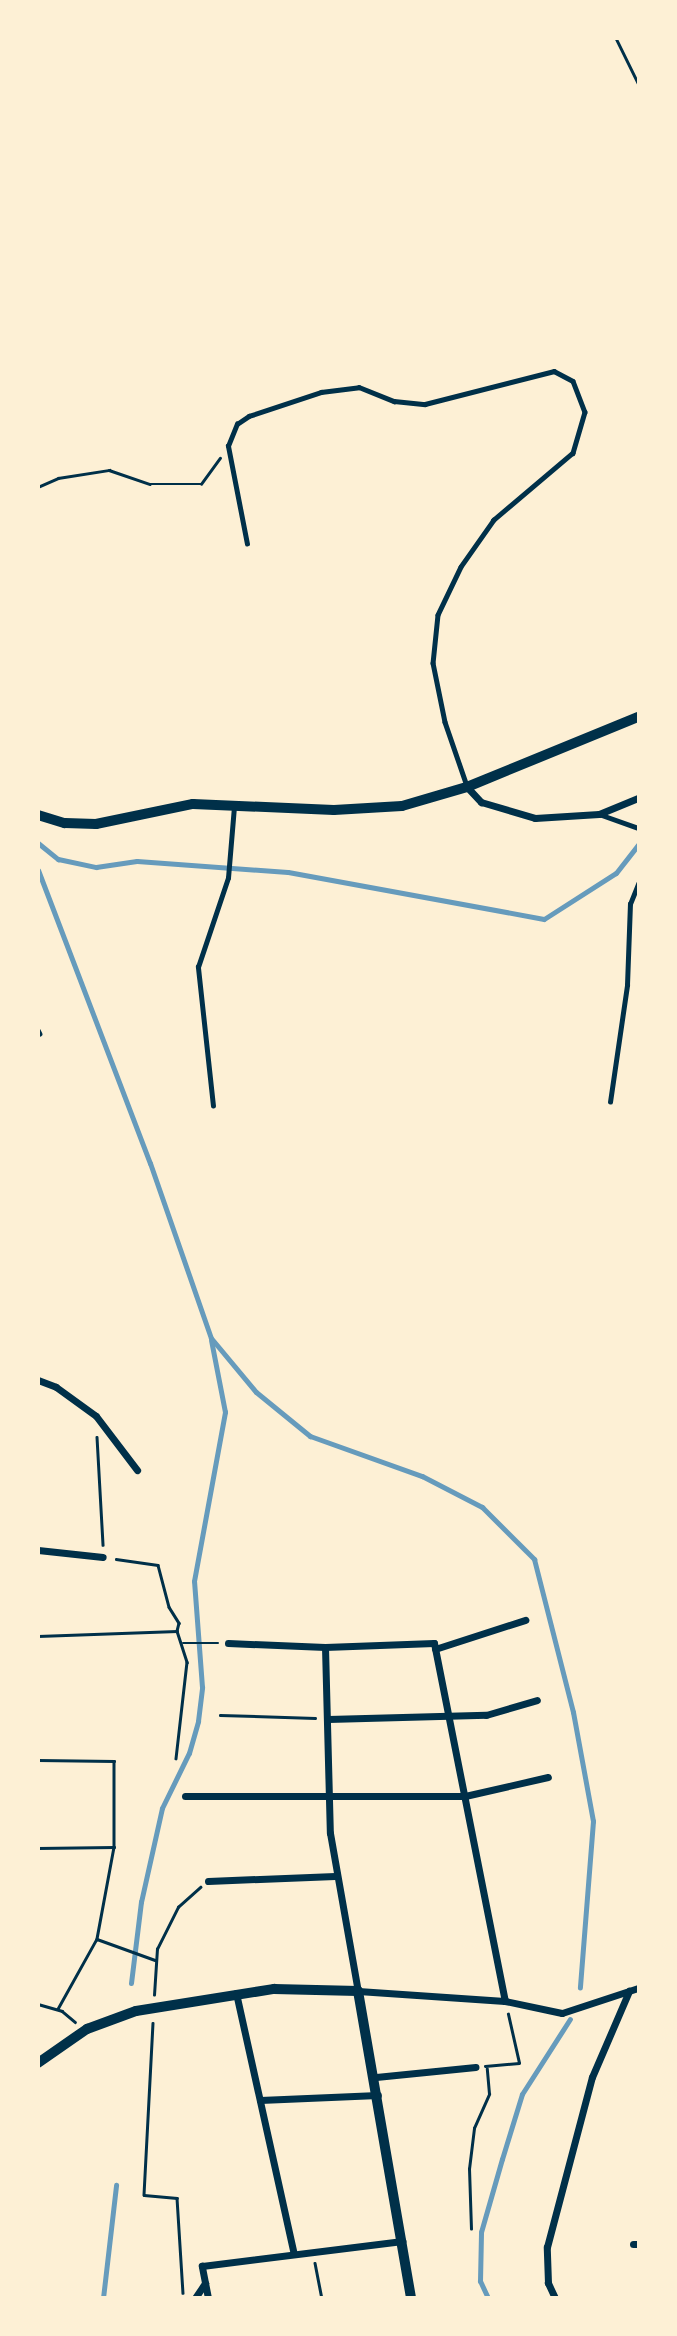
<!DOCTYPE html>
<style>
body{margin:0}
#map{position:relative;width:677px;height:2336px;overflow:hidden;background:#fdf0d5;font-family:"Alegreya Sans",sans-serif}
div>[style]{position:absolute}
[style*='--x']{left:calc(var(--x)*1px);top:calc(var(--y)*1px);width:calc(var(--w)*1px);rotate:calc(var(--a)*1deg)}
.stream>*{height:5px;margin:-2.5px;padding:0 2.5px;transform-origin:2.5px;border-radius:2.5px;background:#669bbc}
.path>*{height:2.5px;margin:-1.25px;padding:0 1.25px;transform-origin:1.25px;border-radius:1.25px;background:#003049}
.service>*{height:4.5px;margin:-2.25px;padding:0 2.25px;transform-origin:2.25px;border-radius:2.25px;background:#003049}
.minor>*{height:7px;margin:-3.5px;padding:0 3.5px;transform-origin:3.5px;border-radius:3.5px;background:#003049}
.tertiary>*{height:10px;margin:-5px;padding:0 5px;transform-origin:5px;border-radius:5px;background:#003049}
span{translate:-50% -50%;white-space:nowrap;text-align:center;line-height:1.15;-webkit-text-stroke:7px #fdf0d5;paint-order:stroke}
.frame{position:absolute;inset:0;border:40px solid #fdf0d5;pointer-events:none}
</style>
<div id="map">
<div class="stream">
<div style="--x:38;--y:843;--w:26;--a:39"></div>
<div style="--x:58;--y:859;--w:39;--a:12"></div>
<div style="--x:96;--y:867;--w:41;--a:-8.3"></div>
<div style="--x:137;--y:861;--w:151;--a:4.2"></div>
<div style="--x:288;--y:872;--w:260;--a:10.4"></div>
<div style="--x:544;--y:919;--w:85;--a:-32.6"></div>
<div style="--x:616;--y:873;--w:36;--a:-52"></div>
<div style="--x:38;--y:870;--w:314;--a:69.1"></div>
<div style="--x:150;--y:1163;--w:185;--a:70.8"></div>
<div style="--x:211;--y:1338;--w:70;--a:50.2"></div>
<div style="--x:256;--y:1392;--w:70;--a:39.2"></div>
<div style="--x:310;--y:1436;--w:119;--a:19.7"></div>
<div style="--x:422;--y:1476;--w:68;--a:27.3"></div>
<div style="--x:482;--y:1507;--w:74;--a:45"></div>
<div style="--x:534;--y:1559;--w:158;--a:75.7"></div>
<div style="--x:573;--y:1712;--w:111;--a:79.6"></div>
<div style="--x:593;--y:1821;--w:167;--a:94.5"></div>
<div style="--x:131;--y:1983;--w:82;--a:-83"></div>
<div style="--x:141;--y:1902;--w:96;--a:-77.4"></div>
<div style="--x:162;--y:1808;--w:61;--a:-63.9"></div>
<div style="--x:189;--y:1753;--w:33;--a:-74"></div>
<div style="--x:198;--y:1721;--w:34;--a:-83"></div>
<div style="--x:202;--y:1687;--w:106;--a:-94.3"></div>
<div style="--x:194;--y:1581;--w:172;--a:-79.6"></div>
<div style="--x:225;--y:1412;--w:73;--a:-101"></div>
<div style="--x:103;--y:2298;--w:114;--a:-83.4"></div>
<div style="--x:488;--y:2298;--w:19;--a:-115"></div>
<div style="--x:480;--y:2281;--w:49;--a:-88.8"></div>
<div style="--x:481;--y:2232;--w:76;--a:-74"></div>
<div style="--x:502;--y:2159;--w:68;--a:-72.9"></div>
<div style="--x:522;--y:2094;--w:89;--a:-57.4"></div>
</div>
<div class="path">
<div style="--x:616;--y:38;--w:50;--a:63.9"></div>
<div style="--x:38;--y:487;--w:22;--a:-24"></div>
<div style="--x:58;--y:478;--w:52;--a:-8.9"></div>
<div style="--x:109;--y:470;--w:43;--a:18.9"></div>
<div style="--x:150;--y:484;--w:51;--a:0"></div>
<div style="--x:201;--y:484;--w:32;--a:-54"></div>
<div style="--x:97;--y:1437;--w:108;--a:86.8"></div>
<div style="--x:116;--y:1559;--w:42;--a:8.1"></div>
<div style="--x:158;--y:1565;--w:43;--a:75.3"></div>
<div style="--x:169;--y:1607;--w:19;--a:58"></div>
<div style="--x:179;--y:1623;--w:8;--a:104"></div>
<div style="--x:177;--y:1631;--w:33;--a:72"></div>
<div style="--x:187;--y:1662;--w:97;--a:96.5"></div>
<div style="--x:38;--y:1636;--w:139;--a:-2.1"></div>
<div style="--x:183;--y:1643;--w:35;--a:0"></div>
<div style="--x:220;--y:1715;--w:95;--a:1.8"></div>
<div style="--x:38;--y:1760;--w:76;--a:0.8"></div>
<div style="--x:114;--y:1761;--w:86;--a:90"></div>
<div style="--x:114;--y:1847;--w:94;--a:100.5"></div>
<div style="--x:97;--y:1939;--w:80;--a:119.1"></div>
<div style="--x:38;--y:1848;--w:76;--a:-0.8"></div>
<div style="--x:97;--y:1939;--w:62;--a:19.9"></div>
<div style="--x:154;--y:1995;--w:46;--a:-86.3"></div>
<div style="--x:157;--y:1949;--w:47;--a:-63.4"></div>
<div style="--x:178;--y:1907;--w:30;--a:-42"></div>
<div style="--x:38;--y:2004;--w:25;--a:16"></div>
<div style="--x:62;--y:2011;--w:17;--a:40"></div>
<div style="--x:153;--y:2023;--w:172;--a:93"></div>
<div style="--x:144;--y:2195;--w:33;--a:5"></div>
<div style="--x:177;--y:2198;--w:95;--a:86.4"></div>
<div style="--x:485;--y:2066;--w:34;--a:-5"></div>
<div style="--x:519;--y:2063;--w:50;--a:-102.7"></div>
<div style="--x:471;--y:2229;--w:60;--a:-91.9"></div>
<div style="--x:469;--y:2169;--w:41;--a:-83"></div>
<div style="--x:474;--y:2128;--w:37;--a:-66"></div>
<div style="--x:489;--y:2094;--w:25;--a:-95"></div>
<div style="--x:315;--y:2263;--w:36;--a:79"></div>
</div>
<div class="service">
<div style="--x:247;--y:544;--w:100;--a:-101"></div>
<div style="--x:228;--y:446;--w:24;--a:-68"></div>
<div style="--x:237;--y:424;--w:14;--a:-34"></div>
<div style="--x:249;--y:416;--w:76;--a:-18.4"></div>
<div style="--x:321;--y:392;--w:38;--a:-7"></div>
<div style="--x:359;--y:387;--w:38;--a:22"></div>
<div style="--x:394;--y:401;--w:31;--a:6"></div>
<div style="--x:425;--y:404;--w:133;--a:-14.3"></div>
<div style="--x:554;--y:371;--w:21;--a:28"></div>
<div style="--x:573;--y:381;--w:33;--a:69"></div>
<div style="--x:585;--y:412;--w:43;--a:106.3"></div>
<div style="--x:573;--y:453;--w:104;--a:139.7"></div>
<div style="--x:494;--y:520;--w:57;--a:125.1"></div>
<div style="--x:461;--y:567;--w:53;--a:115.6"></div>
<div style="--x:438;--y:615;--w:48;--a:95.9"></div>
<div style="--x:433;--y:663;--w:60;--a:78.5"></div>
<div style="--x:445;--y:722;--w:68;--a:71"></div>
<div style="--x:599;--y:814;--w:41;--a:19.7"></div>
<div style="--x:38;--y:1030;--w:4;--a:63"></div>
<div style="--x:610;--y:1102;--w:118;--a:-81.7"></div>
<div style="--x:627;--y:985;--w:81;--a:-87.9"></div>
<div style="--x:630;--y:904;--w:22;--a:-68"></div>
<div style="--x:213;--y:1106;--w:140;--a:-96.2"></div>
<div style="--x:198;--y:967;--w:94;--a:-71.4"></div>
<div style="--x:228;--y:878;--w:72;--a:-85.2"></div>
</div>
<div class="minor">
<div style="--x:467;--y:787;--w:21;--a:47"></div>
<div style="--x:481;--y:802;--w:56;--a:16.5"></div>
<div style="--x:535;--y:818;--w:64;--a:-3.6"></div>
<div style="--x:599;--y:814;--w:42;--a:-22.3"></div>
<div style="--x:38;--y:1380;--w:19;--a:21"></div>
<div style="--x:56;--y:1387;--w:49;--a:35.9"></div>
<div style="--x:96;--y:1416;--w:68;--a:52.8"></div>
<div style="--x:38;--y:1550;--w:65;--a:6.1"></div>
<div style="--x:228;--y:1643;--w:97;--a:2.4"></div>
<div style="--x:325;--y:1647;--w:109;--a:-2.1"></div>
<div style="--x:434;--y:1643;--w:365;--a:78.8"></div>
<div style="--x:325;--y:1647;--w:186;--a:88.5"></div>
<div style="--x:330;--y:1833;--w:160;--a:80"></div>
<div style="--x:358;--y:1991;--w:147;--a:3.9"></div>
<div style="--x:505;--y:2001;--w:58;--a:11.9"></div>
<div style="--x:562;--y:2013;--w:80;--a:-18.2"></div>
<div style="--x:435;--y:1649;--w:95;--a:-17.9"></div>
<div style="--x:328;--y:1719;--w:158;--a:-1.5"></div>
<div style="--x:486;--y:1715;--w:53;--a:-16.4"></div>
<div style="--x:185;--y:1796;--w:280;--a:0"></div>
<div style="--x:465;--y:1796;--w:85;--a:-12.9"></div>
<div style="--x:208;--y:1881;--w:127;--a:-2.3"></div>
<div style="--x:236;--y:1993;--w:267;--a:77.5"></div>
<div style="--x:376;--y:2077;--w:100;--a:-5.8"></div>
<div style="--x:260;--y:2100;--w:118;--a:-2.4"></div>
<div style="--x:633;--y:2244;--w:5;--a:0"></div>
<div style="--x:195;--y:2298;--w:18;--a:-56"></div>
<div style="--x:208;--y:2298;--w:33;--a:-101"></div>
<div style="--x:202;--y:2266;--w:202;--a:-7.1"></div>
<div style="--x:555;--y:2298;--w:17;--a:-115"></div>
<div style="--x:548;--y:2283;--w:36;--a:-92"></div>
<div style="--x:547;--y:2247;--w:176;--a:-75.2"></div>
<div style="--x:592;--y:2077;--w:94;--a:-66.7"></div>
</div>
<div class="tertiary">
<div style="--x:38;--y:815;--w:28;--a:17"></div>
<div style="--x:65;--y:823;--w:31;--a:2"></div>
<div style="--x:96;--y:824;--w:99;--a:-11.7"></div>
<div style="--x:193;--y:804;--w:141;--a:2.4"></div>
<div style="--x:334;--y:810;--w:68;--a:-3.4"></div>
<div style="--x:402;--y:806;--w:68;--a:-16.3"></div>
<div style="--x:467;--y:787;--w:185;--a:-22.3"></div>
<div style="--x:38;--y:2063;--w:60;--a:-34.8"></div>
<div style="--x:87;--y:2029;--w:52;--a:-20.2"></div>
<div style="--x:136;--y:2011;--w:140;--a:-9.1"></div>
<div style="--x:274;--y:1989;--w:84;--a:1.4"></div>
<div style="--x:358;--y:1991;--w:312;--a:80.2"></div>
</div>
<div class="frame"></div>
</div>
